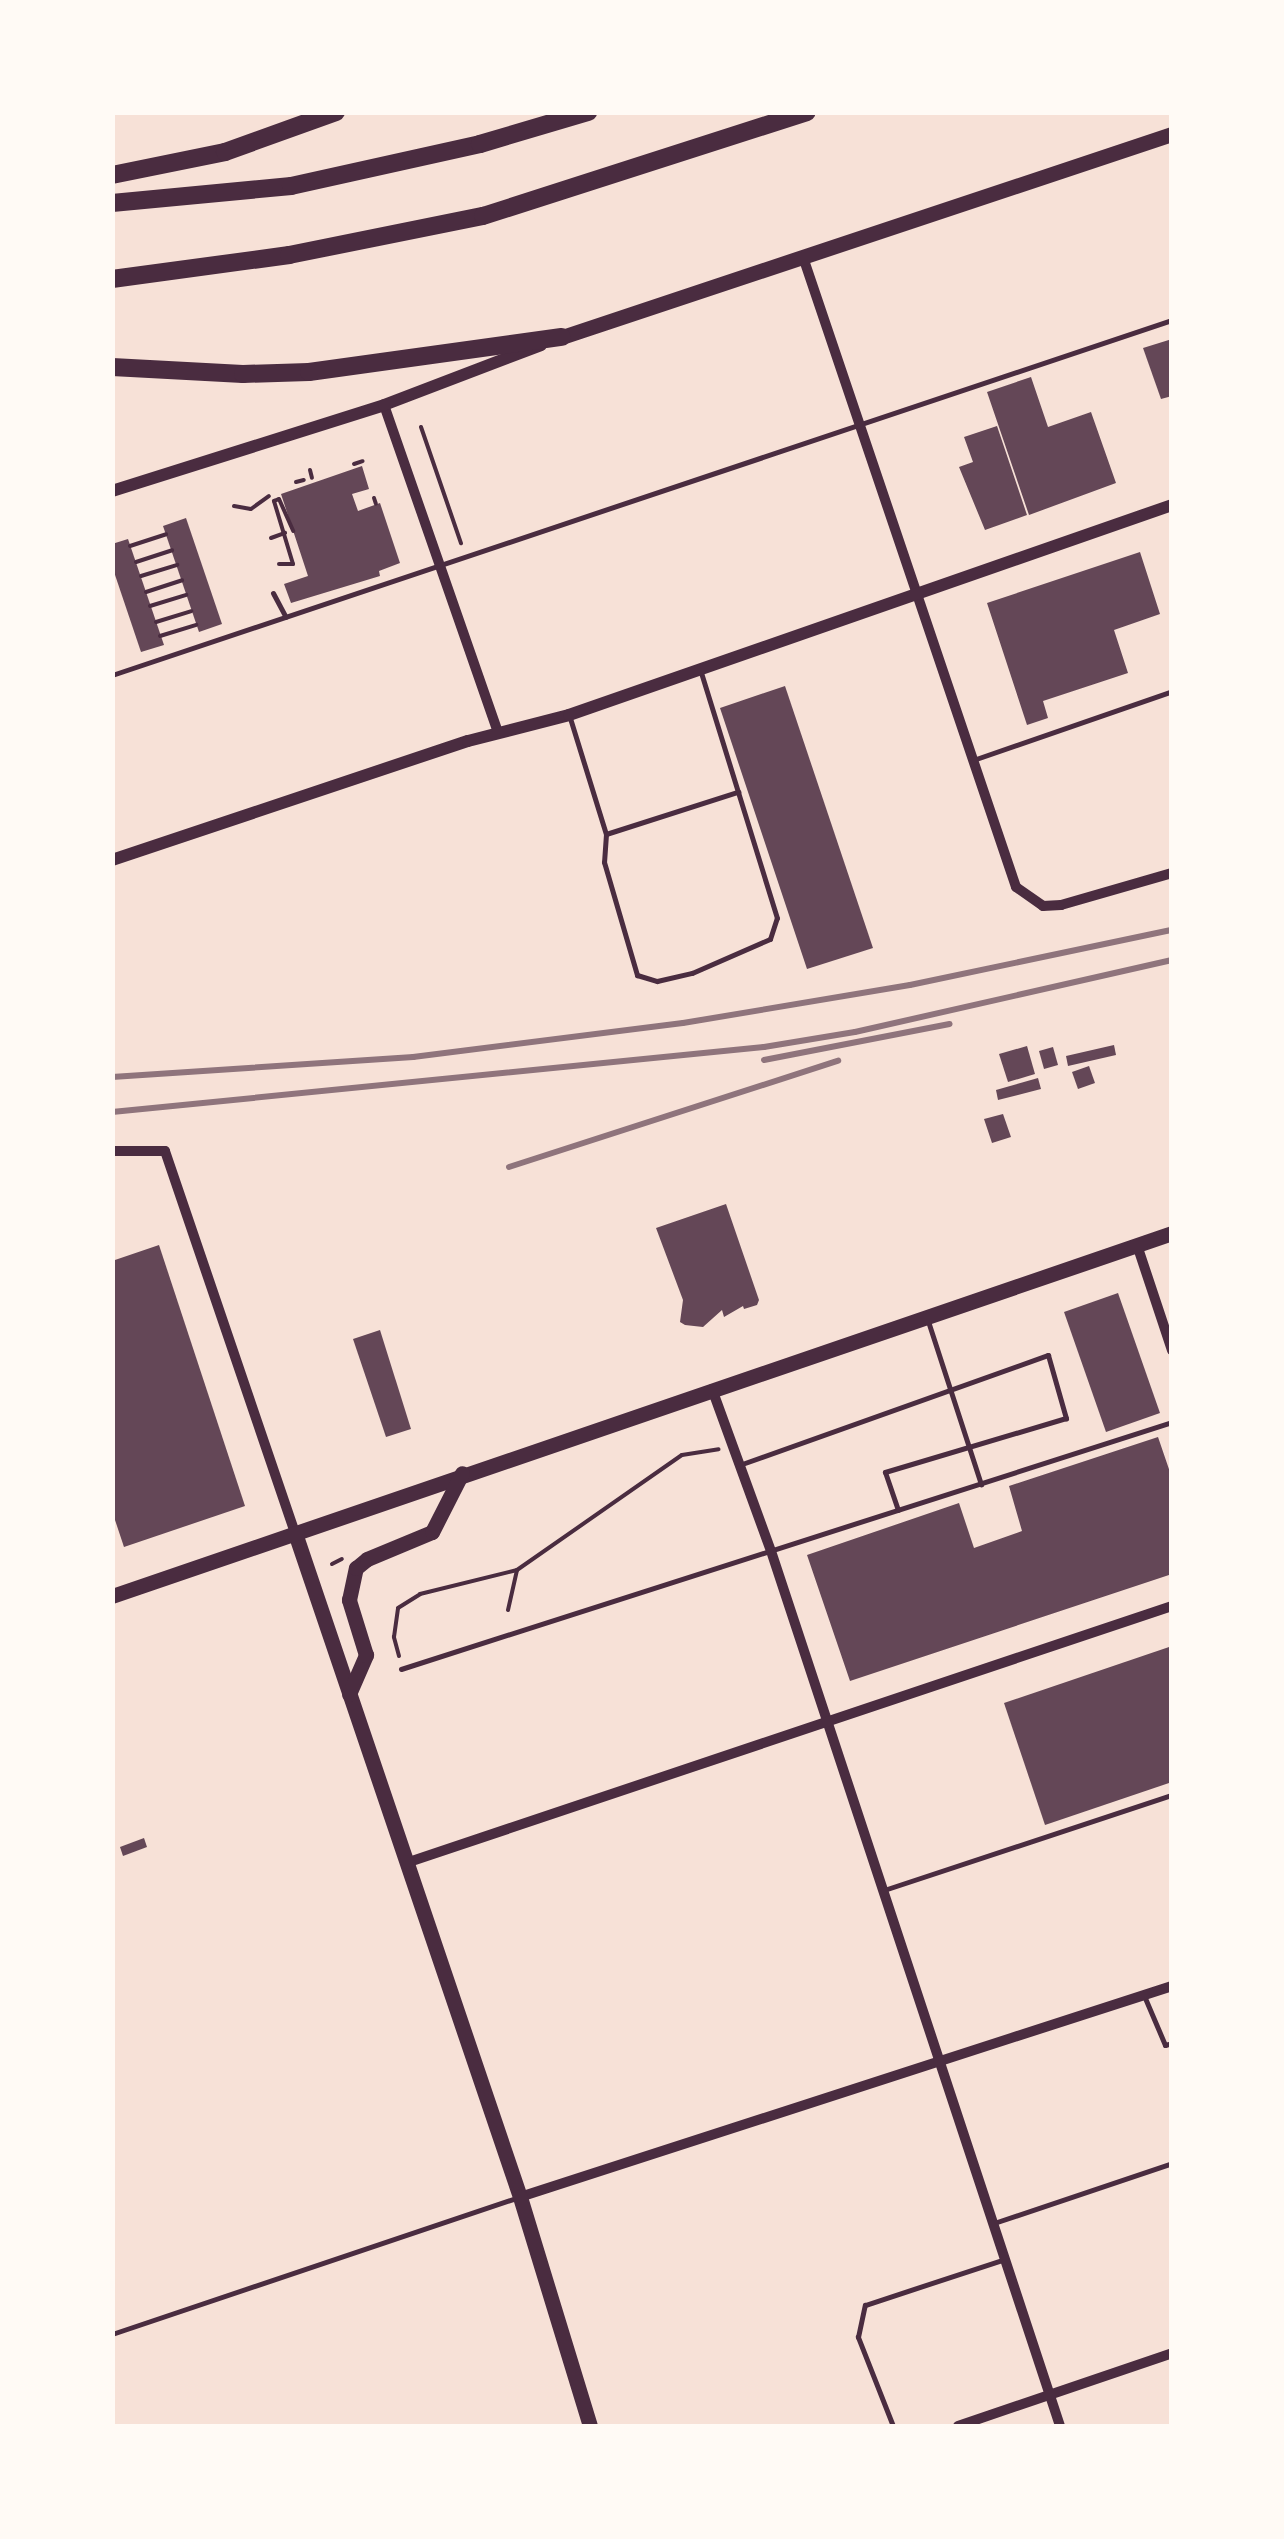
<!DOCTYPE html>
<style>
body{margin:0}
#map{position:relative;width:1284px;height:2539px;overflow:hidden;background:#f7e1d7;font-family:Arial,sans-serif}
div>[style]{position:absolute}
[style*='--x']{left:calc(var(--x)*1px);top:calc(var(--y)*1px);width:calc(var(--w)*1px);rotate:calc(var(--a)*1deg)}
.building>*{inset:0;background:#644757}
.path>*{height:4px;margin:-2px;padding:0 2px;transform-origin:2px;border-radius:2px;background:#4a2c40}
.service>*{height:5px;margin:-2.5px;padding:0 2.5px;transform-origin:2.5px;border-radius:2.5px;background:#4a2c40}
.minor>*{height:10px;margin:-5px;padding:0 5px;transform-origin:5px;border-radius:5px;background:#4a2c40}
.tertiary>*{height:12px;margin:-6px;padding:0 6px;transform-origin:6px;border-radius:6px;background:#4a2c40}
.primary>*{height:15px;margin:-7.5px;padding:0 7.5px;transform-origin:7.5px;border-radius:7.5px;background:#4a2c40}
.motorway>*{height:18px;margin:-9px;padding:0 9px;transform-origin:9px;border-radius:9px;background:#4a2c40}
.rail>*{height:6px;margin:-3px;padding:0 3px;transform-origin:3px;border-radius:3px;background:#8f747c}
span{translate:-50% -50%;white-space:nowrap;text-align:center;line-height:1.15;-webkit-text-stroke:9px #fffaf5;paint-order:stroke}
.frame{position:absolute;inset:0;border:115px solid #fffaf5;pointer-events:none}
</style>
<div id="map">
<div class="building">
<div style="clip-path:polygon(1172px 339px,1172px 396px,1161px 399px,1143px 348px)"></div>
<div style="clip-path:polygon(1031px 377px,1048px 427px,1091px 412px,1116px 483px,1029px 515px,987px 392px)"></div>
<div style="clip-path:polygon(997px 426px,1027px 515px,985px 530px,959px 467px,973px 462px,964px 437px)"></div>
<div style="clip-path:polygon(362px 466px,369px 489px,352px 494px,358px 511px,380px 503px,400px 563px,379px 571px,380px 576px,291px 603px,284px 584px,308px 576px,281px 494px)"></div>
<div style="clip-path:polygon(186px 518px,222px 624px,199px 632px,163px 526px)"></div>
<div style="clip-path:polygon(128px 539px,164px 645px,141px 652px,112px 566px,112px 544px)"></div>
<div style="clip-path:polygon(1140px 552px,1160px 614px,1114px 630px,1128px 673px,1043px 701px,1048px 718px,1027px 725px,987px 603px)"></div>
<div style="clip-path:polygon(785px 686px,873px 948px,807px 969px,720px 708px)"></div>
<div style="clip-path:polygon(1114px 1045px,1116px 1055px,1068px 1066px,1066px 1056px)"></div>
<div style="clip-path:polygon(1027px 1046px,1035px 1074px,1008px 1082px,999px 1054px)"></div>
<div style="clip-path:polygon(1053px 1047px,1058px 1065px,1044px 1069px,1039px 1051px)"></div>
<div style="clip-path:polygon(1089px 1066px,1095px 1083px,1078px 1089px,1072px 1072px)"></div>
<div style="clip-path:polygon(1038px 1078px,1041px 1089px,998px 1100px,996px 1090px)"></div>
<div style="clip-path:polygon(1003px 1114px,1011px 1137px,992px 1143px,984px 1119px)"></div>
<div style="clip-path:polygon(726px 1204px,759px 1300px,757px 1305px,744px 1309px,743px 1306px,724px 1317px,722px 1310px,703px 1327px,685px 1325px,680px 1322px,683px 1300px,656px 1228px)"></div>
<div style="clip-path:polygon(159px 1245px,245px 1506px,124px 1547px,112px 1511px,112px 1261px)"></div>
<div style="clip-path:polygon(1118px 1293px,1160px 1413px,1106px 1432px,1064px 1312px)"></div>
<div style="clip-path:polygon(380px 1330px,411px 1429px,386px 1437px,353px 1339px)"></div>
<div style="clip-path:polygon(1158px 1437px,1172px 1478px,1172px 1574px,850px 1681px,807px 1555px,959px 1503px,974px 1548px,1022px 1531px,1009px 1486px)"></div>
<div style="clip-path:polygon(1172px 1646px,1172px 1782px,1045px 1825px,1004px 1703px)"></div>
<div style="clip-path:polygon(144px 1838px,147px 1847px,123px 1856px,120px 1847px)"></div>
</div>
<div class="path">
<div style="--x:421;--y:427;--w:123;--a:71"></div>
<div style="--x:354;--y:464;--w:9;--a:-18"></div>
<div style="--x:310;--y:470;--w:8;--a:76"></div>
<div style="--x:296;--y:482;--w:8;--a:-14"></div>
<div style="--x:374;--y:498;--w:6;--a:72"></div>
<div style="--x:234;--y:506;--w:17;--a:10"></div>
<div style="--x:251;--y:509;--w:22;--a:-36"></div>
<div style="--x:271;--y:538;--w:15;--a:-20"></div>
<div style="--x:130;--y:546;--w:38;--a:-18"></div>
<div style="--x:136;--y:562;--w:38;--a:-18"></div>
<div style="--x:279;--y:564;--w:14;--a:0"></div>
<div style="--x:293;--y:564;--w:66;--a:-106.8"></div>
<div style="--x:274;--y:501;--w:5;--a:-22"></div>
<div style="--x:279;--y:499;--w:35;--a:66"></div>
<div style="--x:141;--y:576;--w:38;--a:-17"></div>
<div style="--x:146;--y:592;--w:38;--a:-18"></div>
<div style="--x:150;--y:606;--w:38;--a:-17"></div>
<div style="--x:156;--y:622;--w:37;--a:-17"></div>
<div style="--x:160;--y:636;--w:38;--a:-17"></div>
<div style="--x:332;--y:1564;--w:11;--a:-27"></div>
<div style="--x:508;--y:1610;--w:41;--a:-77.3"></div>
<div style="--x:517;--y:1570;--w:201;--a:-34.9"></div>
<div style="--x:682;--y:1455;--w:37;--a:-9"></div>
<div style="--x:399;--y:1656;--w:20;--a:-105"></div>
<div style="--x:394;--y:1637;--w:29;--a:-82"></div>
<div style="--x:398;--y:1608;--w:26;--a:-32"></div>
<div style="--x:420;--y:1594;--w:100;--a:-13.9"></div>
</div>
<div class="service">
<div style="--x:273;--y:593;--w:27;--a:62"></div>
<div style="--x:112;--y:675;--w:1118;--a:-18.52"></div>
<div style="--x:570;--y:718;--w:121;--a:72.8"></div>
<div style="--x:606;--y:834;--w:28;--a:94"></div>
<div style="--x:604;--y:862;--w:118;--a:73.7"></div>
<div style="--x:637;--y:975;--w:21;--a:17"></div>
<div style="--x:657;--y:981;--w:36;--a:-13"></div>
<div style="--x:692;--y:973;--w:85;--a:-23.6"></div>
<div style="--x:770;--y:939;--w:22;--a:-72"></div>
<div style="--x:777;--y:918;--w:257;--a:-107.2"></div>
<div style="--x:976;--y:759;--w:207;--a:-19.1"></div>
<div style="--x:606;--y:834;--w:139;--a:-17.7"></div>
<div style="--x:927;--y:1318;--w:175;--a:72"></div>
<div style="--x:742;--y:1464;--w:325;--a:-19.6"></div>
<div style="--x:1048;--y:1355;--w:66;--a:74.1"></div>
<div style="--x:1066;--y:1418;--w:189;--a:163.4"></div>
<div style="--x:885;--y:1472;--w:40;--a:71.1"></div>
<div style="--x:401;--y:1669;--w:810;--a:-17.76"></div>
<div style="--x:884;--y:1890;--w:303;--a:-18.3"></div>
<div style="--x:1145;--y:1998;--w:51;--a:66.9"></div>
<div style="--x:1165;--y:2045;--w:7;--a:-16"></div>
<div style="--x:994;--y:2223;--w:188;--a:-18.6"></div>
<div style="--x:112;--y:2334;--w:427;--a:-18.6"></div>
<div style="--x:893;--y:2426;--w:96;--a:-111.5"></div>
<div style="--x:858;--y:2337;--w:33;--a:-78"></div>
<div style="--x:865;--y:2305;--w:144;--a:-18.2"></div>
</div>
<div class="minor">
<div style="--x:803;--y:257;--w:665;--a:71.32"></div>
<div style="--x:1016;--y:887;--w:33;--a:35"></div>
<div style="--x:1043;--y:906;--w:18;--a:-3"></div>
<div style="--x:1061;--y:905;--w:116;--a:-16.1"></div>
<div style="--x:384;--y:405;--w:346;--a:70.8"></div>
<div style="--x:112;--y:1151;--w:53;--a:0"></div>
<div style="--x:165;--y:1151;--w:404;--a:71.2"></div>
<div style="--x:1137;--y:1245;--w:111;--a:71.6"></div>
<div style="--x:712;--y:1389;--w:172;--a:70"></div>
<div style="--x:771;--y:1551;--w:921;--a:71.72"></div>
<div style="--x:406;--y:1863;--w:808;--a:-18.55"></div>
<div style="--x:520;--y:2197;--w:685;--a:-17.93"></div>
<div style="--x:958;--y:2426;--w:226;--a:-18.8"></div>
</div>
<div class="tertiary">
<div style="--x:112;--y:491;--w:285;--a:-17.5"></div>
<div style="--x:384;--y:405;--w:168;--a:-20.9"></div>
<div style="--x:112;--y:860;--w:375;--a:-18.5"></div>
<div style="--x:468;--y:741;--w:104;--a:-14.4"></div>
<div style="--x:569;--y:715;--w:639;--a:-19.2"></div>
</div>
<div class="primary">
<div style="--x:562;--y:337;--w:643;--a:-18.41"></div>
<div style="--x:295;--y:1533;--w:701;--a:71.28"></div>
<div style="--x:520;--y:2197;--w:239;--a:73"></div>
<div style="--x:112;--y:1596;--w:1120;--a:-18.9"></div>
<div style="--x:349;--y:1694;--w:43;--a:-66.4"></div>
<div style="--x:366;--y:1655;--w:58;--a:-107.2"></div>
<div style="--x:349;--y:1600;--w:33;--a:-78"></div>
<div style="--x:356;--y:1568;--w:14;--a:-39"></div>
<div style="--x:367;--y:1559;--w:70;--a:-22.6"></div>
<div style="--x:432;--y:1532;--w:66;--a:-63"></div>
</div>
<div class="motorway">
<div style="--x:112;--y:175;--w:115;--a:-11.5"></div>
<div style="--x:225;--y:152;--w:118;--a:-19.8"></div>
<div style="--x:112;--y:203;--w:180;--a:-5.4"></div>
<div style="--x:291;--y:186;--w:194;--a:-12.5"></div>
<div style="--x:480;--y:144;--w:113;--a:-16.5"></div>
<div style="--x:112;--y:279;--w:179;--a:-7.7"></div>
<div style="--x:289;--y:255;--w:198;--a:-11.4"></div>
<div style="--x:483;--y:216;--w:340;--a:-17.8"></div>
<div style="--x:112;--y:367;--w:131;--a:3.1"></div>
<div style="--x:243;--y:374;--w:66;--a:-1.7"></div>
<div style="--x:309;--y:372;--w:255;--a:-7.9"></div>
</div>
<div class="rail">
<div style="--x:764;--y:1060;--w:189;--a:-11"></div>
<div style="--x:112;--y:1077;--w:302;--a:-3.8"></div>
<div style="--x:413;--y:1057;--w:272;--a:-7.2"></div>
<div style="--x:683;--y:1023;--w:230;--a:-9.5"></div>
<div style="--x:910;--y:985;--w:268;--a:-11.9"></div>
<div style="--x:112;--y:1112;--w:655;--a:-5.69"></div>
<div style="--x:764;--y:1047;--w:92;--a:-9.4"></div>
<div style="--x:855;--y:1032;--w:325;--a:-12.8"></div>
<div style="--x:509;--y:1167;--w:346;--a:-17.9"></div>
</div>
<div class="frame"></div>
</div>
